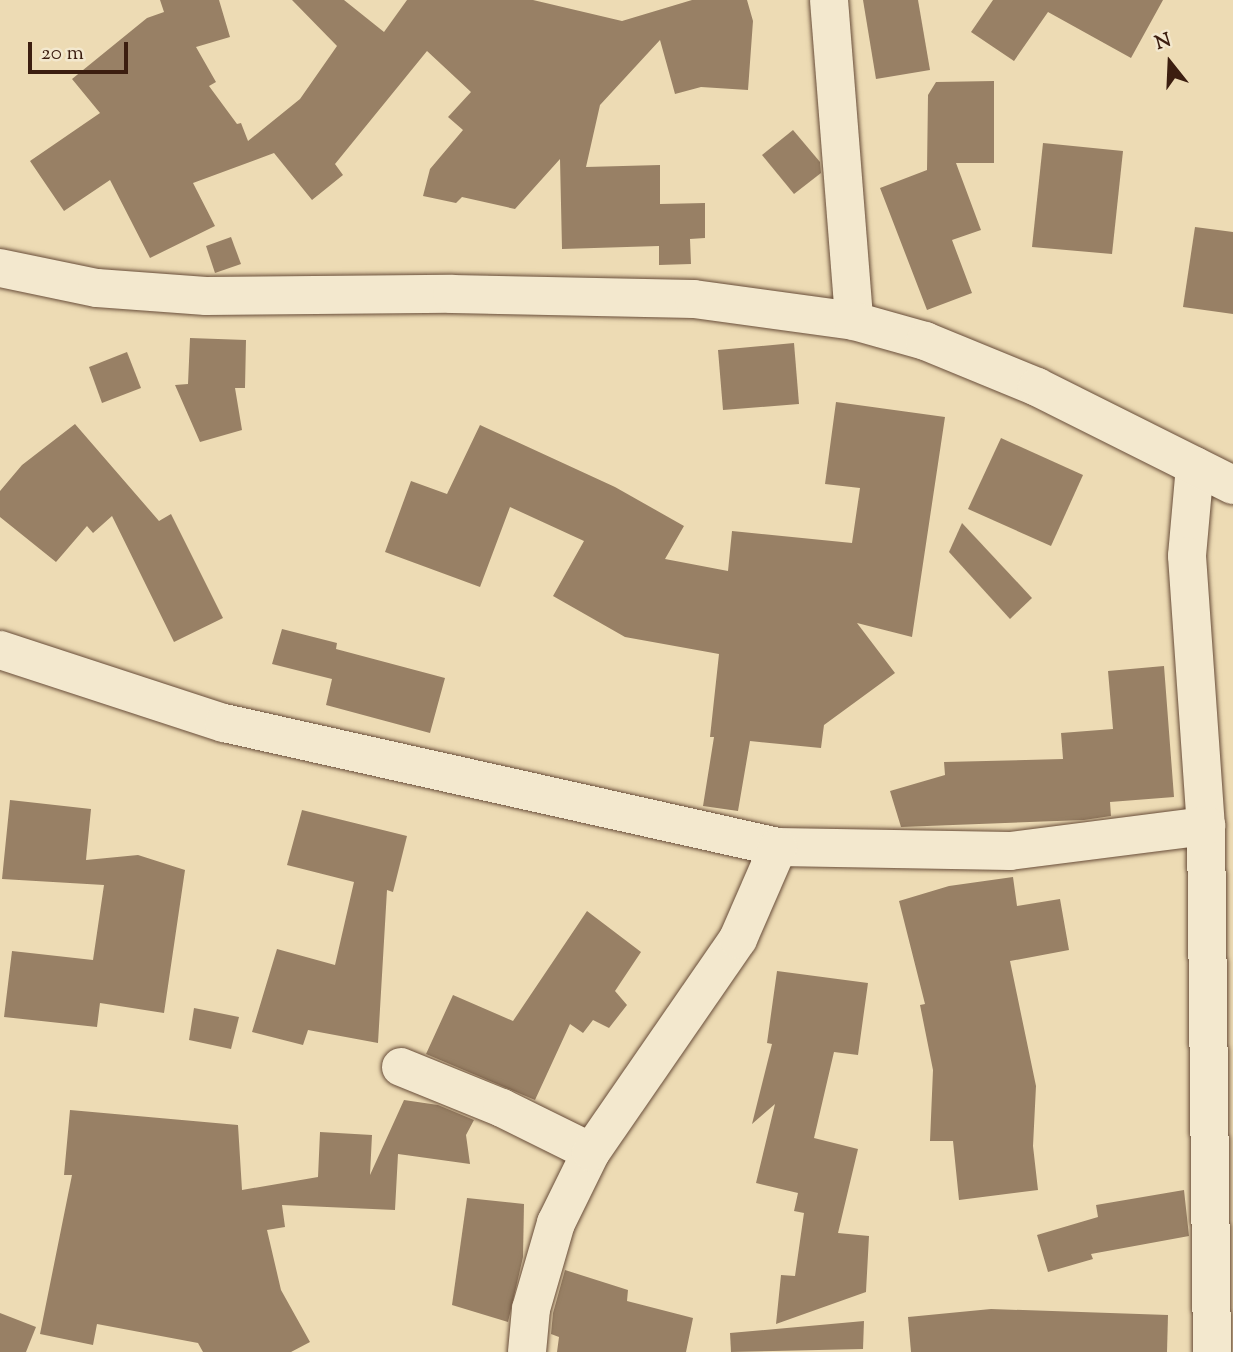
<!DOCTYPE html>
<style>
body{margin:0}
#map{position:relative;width:1233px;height:1352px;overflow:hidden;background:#eddbb4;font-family:"Sorts Mill Goudy",serif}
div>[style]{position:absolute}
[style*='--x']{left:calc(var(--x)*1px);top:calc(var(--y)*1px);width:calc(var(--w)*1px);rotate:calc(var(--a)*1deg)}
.building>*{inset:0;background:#988065}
.roads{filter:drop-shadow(0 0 2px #684d39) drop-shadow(0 0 2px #684d39)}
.street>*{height:38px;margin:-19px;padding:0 19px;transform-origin:19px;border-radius:19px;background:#f3e8ce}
.secondary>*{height:38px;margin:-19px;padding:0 19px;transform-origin:19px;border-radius:19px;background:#f3e8ce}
span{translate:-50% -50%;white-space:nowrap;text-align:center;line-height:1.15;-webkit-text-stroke:7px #f3e8ce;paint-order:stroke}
.north{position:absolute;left:1135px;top:28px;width:70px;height:70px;-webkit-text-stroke:5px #f3e8ce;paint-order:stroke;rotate:342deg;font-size:19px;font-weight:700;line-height:28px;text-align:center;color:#3c1e10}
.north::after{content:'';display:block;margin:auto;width:24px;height:32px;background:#3c1e10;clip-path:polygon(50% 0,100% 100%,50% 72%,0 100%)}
.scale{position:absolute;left:28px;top:42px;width:100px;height:32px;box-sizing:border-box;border:4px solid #3c1e10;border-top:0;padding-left:9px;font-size:21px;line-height:24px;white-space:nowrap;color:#3c1e10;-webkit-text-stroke:5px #f3e8ce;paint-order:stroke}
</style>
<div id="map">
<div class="building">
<div style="clip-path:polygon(160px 0,219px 0,230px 37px,196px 47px,216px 82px,209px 86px,237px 124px,241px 123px,248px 141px,300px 99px,337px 46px,292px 0,344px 0,384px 32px,407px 0,533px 0,622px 21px,692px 0,747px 0,753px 21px,748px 90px,701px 87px,675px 94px,660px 40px,600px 105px,586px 167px,660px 165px,660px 204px,705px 203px,705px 238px,690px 239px,691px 264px,659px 265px,659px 246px,562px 249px,560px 159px,515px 209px,462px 197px,456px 203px,423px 196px,430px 169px,463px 130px,448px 117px,471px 92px,427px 51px,335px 164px,343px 175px,312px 200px,274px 153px,193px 183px,215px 226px,150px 258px,110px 180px,64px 211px,30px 161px,100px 113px,72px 79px,147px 18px,164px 12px)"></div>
<div style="clip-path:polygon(863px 0,918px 0,930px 70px,876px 79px)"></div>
<div style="clip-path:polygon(993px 0,1163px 0,1131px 58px,1048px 12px,1014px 61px,971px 32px)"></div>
<div style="clip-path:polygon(994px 81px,994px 163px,956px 163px,981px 230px,952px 240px,972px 293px,927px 310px,880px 188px,927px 170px,928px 95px,936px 82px)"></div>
<div style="clip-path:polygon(793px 130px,820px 162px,821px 173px,794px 194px,762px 155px)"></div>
<div style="clip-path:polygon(1043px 143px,1123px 151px,1112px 254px,1032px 247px)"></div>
<div style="clip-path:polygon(1195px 227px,1233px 232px,1233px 314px,1183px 307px)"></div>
<div style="clip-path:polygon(231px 237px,241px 264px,215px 273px,206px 246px)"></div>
<div style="clip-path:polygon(190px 338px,246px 340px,245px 388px,235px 388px,242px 430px,200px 442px,175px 385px,188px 384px)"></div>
<div style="clip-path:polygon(794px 343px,799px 404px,723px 410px,718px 350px)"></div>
<div style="clip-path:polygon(127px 352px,141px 388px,102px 403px,89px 367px)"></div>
<div style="clip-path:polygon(836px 402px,945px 417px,912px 637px,857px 623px,895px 673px,824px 725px,821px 748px,750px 741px,738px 811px,703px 806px,714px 737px,710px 737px,719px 654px,625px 637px,553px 596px,584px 541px,510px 507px,480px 587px,385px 552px,411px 481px,447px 494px,480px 425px,615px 487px,684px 526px,665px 559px,728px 571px,732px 531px,852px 543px,860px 488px,825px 484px)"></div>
<div style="clip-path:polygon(75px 424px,159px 521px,171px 514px,223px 618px,174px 642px,112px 516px,93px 533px,87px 526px,56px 562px,0 517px,0 491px,22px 465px)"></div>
<div style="clip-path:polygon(1001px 438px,1083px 475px,1051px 546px,968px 509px)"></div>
<div style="clip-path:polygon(962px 523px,1032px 598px,1010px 619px,949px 552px)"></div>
<div style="clip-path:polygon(282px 629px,337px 643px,336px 649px,445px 678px,430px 733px,326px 705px,332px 679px,272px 664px)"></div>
<div style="clip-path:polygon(1164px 666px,1174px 797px,1110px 802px,1111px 816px,1084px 820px,901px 827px,890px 791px,945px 775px,944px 762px,1063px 759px,1061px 733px,1113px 729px,1108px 671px)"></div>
<div style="clip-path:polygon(10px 800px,91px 809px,86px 860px,138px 855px,185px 870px,164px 1013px,100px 1003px,97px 1027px,4px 1017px,12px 951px,93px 960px,104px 885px,2px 879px)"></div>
<div style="clip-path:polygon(302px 810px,407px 836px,393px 892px,387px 890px,378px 1043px,308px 1030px,303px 1045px,252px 1032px,277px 949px,335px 965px,354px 882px,287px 865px)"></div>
<div style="clip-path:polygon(1013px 877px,1017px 906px,1060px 899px,1069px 950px,1010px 961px,1036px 1086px,1033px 1146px,1038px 1190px,959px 1200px,953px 1141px,930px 1141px,933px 1070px,920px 1005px,925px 1004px,899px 901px,949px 886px)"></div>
<div style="clip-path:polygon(587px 911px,641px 952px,615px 991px,627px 1005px,609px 1028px,593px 1020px,583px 1033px,570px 1024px,535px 1100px,426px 1054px,453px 995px,513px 1021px)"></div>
<div style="clip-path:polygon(777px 971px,868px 983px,858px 1055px,834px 1052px,814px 1138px,858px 1149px,838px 1233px,869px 1236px,866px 1292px,776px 1324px,781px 1275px,795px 1276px,804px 1213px,794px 1211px,798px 1193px,756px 1183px,775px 1104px,752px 1124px,772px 1044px,767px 1043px)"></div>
<div style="clip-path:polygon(194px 1008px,239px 1017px,231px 1049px,189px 1040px)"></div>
<div style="clip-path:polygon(404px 1100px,438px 1105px,474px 1120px,466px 1135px,470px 1164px,398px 1154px,395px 1210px,282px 1205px,285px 1227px,267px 1230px,281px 1290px,310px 1342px,291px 1352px,203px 1352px,198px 1343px,97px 1324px,93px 1345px,40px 1334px,72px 1175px,64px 1175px,70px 1110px,238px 1125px,242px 1190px,318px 1177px,320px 1132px,372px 1135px,370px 1175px)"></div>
<div style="clip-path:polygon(1184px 1190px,1189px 1236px,1091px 1254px,1093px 1259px,1048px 1272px,1037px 1235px,1098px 1217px,1096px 1205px)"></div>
<div style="clip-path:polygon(467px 1198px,524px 1204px,523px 1257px,508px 1322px,452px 1305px)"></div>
<div style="clip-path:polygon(565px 1270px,628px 1290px,627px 1301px,693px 1318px,686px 1352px,557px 1352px,559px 1337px,551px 1334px,553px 1313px)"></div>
<div style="clip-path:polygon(991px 1309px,1168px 1315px,1167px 1352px,911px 1352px,908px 1317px)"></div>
<div style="clip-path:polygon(0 1313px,36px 1327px,26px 1352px,0 1352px)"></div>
<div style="clip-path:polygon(864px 1321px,863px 1349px,731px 1352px,730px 1333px)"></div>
</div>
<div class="roads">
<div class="street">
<div style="--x:829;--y:0;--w:322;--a:85.5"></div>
<div style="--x:1195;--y:466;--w:90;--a:95.1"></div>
<div style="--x:1187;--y:556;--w:271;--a:86"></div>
<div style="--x:1206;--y:826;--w:526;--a:89.35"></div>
<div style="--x:0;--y:650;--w:236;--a:18.1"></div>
<div style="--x:224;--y:723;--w:568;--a:12.62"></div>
<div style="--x:778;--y:847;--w:232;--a:1"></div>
<div style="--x:1010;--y:851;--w:198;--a:-7.3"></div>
<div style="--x:401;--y:1067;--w:109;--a:22.1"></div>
<div style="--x:502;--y:1108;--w:99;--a:26.3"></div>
<div style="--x:527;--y:1352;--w:43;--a:-84.7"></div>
<div style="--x:531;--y:1309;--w:90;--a:-73.8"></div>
<div style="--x:556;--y:1223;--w:79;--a:-63.8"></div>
<div style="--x:591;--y:1152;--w:259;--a:-55.4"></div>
<div style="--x:738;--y:939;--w:100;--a:-66.5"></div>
</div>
<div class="secondary">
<div style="--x:0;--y:268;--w:99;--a:11.7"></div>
<div style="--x:97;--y:288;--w:109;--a:4.2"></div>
<div style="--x:206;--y:296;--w:246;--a:-0.5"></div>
<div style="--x:452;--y:294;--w:242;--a:1.2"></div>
<div style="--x:694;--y:299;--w:162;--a:7.8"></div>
<div style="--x:854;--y:321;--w:74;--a:15.7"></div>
<div style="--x:925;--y:341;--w:121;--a:22.3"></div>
<div style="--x:1037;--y:387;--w:219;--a:26.6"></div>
</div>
</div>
<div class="north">N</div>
<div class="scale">20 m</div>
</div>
